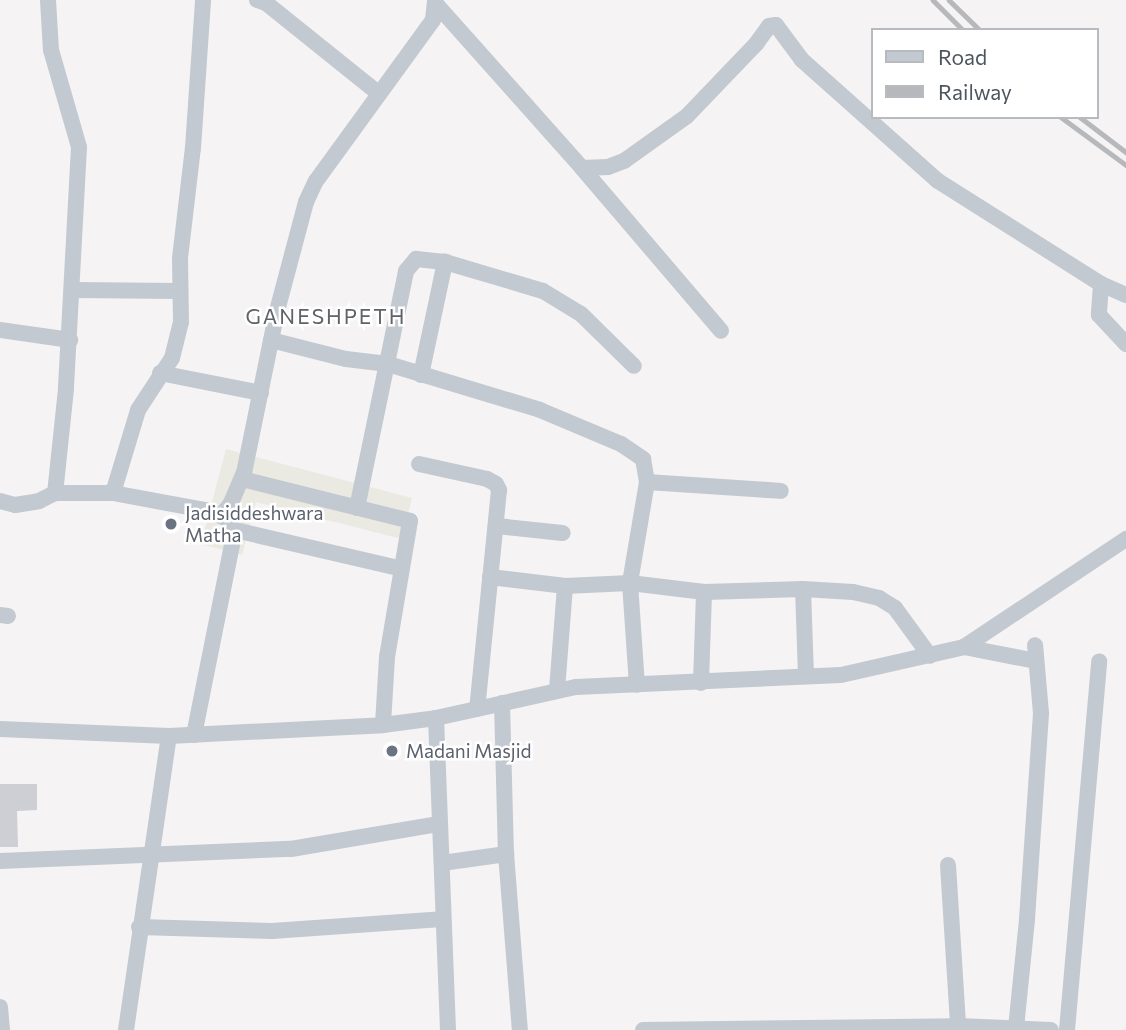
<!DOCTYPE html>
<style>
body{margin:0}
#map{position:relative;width:1126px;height:1030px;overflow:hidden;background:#f5f3f3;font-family:Commissioner,sans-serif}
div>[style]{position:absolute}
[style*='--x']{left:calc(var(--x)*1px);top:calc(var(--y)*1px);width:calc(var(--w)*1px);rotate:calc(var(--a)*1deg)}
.commercial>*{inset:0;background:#eae9e2}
.building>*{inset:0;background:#cdcfd5}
.minor>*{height:16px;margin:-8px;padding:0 8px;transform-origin:8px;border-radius:8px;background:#c2c9d0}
.rail>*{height:4.5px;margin:-2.25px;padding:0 2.25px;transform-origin:2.25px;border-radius:2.25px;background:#b6b8bc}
.dots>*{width:19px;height:19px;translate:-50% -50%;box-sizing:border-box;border:4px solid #fff;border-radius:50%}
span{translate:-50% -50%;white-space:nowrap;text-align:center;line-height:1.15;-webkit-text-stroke:5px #fff;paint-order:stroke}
.worship-label{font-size:19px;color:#5b616d}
.left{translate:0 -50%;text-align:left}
.neighbourhood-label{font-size:21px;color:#606367;letter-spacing:2px}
.legend{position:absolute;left:871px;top:28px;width:228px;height:91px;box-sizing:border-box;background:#fff;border:2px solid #b7bbbf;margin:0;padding:9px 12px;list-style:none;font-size:21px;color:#4c555f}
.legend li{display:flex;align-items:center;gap:14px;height:35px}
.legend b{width:35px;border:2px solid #b7bbbf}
</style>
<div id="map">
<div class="commercial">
<div style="clip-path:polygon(226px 449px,412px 498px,402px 539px,256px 502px,242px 555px,201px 544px)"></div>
</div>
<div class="building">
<div style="clip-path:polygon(0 784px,37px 784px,37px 810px,17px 811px,18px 847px,0 847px)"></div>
</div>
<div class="minor">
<div style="--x:48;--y:0;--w:50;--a:86.6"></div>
<div style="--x:51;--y:50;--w:101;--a:73.9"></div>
<div style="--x:79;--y:147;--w:242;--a:93.1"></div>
<div style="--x:66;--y:389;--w:105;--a:96"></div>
<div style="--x:257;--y:0;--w:9;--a:18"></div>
<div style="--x:266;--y:3;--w:145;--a:38.8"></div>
<div style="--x:436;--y:4;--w:220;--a:48.3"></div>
<div style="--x:582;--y:168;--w:26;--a:-2"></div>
<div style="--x:608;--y:167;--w:17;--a:-21"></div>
<div style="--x:624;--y:161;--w:77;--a:-35.5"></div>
<div style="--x:687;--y:116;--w:100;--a:-46.2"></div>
<div style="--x:756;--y:44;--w:22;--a:-54"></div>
<div style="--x:769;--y:26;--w:7;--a:-8"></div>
<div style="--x:776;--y:25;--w:44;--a:53.4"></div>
<div style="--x:802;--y:60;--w:182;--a:41.7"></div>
<div style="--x:938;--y:181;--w:193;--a:32.3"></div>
<div style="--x:1101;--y:284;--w:27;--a:24"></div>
<div style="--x:582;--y:168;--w:214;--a:49.5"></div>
<div style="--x:1101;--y:284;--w:31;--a:94"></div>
<div style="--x:1099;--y:315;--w:40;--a:47"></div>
<div style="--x:72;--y:290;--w:108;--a:0.5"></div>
<div style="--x:0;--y:330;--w:71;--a:8.1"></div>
<div style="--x:271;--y:340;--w:77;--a:14.2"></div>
<div style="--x:346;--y:359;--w:42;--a:6.8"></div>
<div style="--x:388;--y:364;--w:159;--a:16.8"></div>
<div style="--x:540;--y:410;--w:88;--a:22.8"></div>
<div style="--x:621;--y:444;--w:27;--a:34"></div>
<div style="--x:643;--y:459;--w:23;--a:80"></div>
<div style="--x:647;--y:482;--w:102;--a:99.6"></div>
<div style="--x:630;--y:583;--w:102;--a:86.1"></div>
<div style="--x:160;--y:373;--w:103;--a:11.2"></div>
<div style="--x:421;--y:375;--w:116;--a:-78"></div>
<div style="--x:419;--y:464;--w:70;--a:12.4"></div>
<div style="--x:487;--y:479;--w:10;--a:29"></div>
<div style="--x:496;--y:484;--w:7;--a:63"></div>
<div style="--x:499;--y:490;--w:220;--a:95.7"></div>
<div style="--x:242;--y:479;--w:173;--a:14"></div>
<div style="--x:410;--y:521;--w:138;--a:99.6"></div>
<div style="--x:387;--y:657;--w:68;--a:93.4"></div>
<div style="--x:647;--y:482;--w:134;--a:3.8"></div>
<div style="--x:113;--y:493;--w:87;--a:-73.2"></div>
<div style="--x:138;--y:410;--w:62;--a:-56.8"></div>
<div style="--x:172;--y:358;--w:37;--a:-76"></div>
<div style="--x:181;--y:322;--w:64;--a:-90.9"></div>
<div style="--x:180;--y:258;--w:111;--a:-83.3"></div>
<div style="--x:193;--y:148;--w:148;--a:-86.1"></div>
<div style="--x:0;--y:501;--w:16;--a:15"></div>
<div style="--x:15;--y:505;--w:24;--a:-9"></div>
<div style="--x:39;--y:501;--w:18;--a:-27"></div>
<div style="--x:55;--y:493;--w:58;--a:0"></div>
<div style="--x:113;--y:493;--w:94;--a:10.5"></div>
<div style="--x:205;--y:510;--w:17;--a:21"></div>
<div style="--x:221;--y:516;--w:16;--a:-52"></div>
<div style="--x:231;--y:503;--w:33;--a:-67"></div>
<div style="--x:244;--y:473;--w:165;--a:-78.5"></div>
<div style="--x:277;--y:311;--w:113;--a:-75.1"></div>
<div style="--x:306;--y:202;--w:23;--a:-65"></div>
<div style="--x:316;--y:181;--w:199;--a:-54"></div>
<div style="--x:433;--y:20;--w:20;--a:-84"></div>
<div style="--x:357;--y:508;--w:242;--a:-78.3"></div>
<div style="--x:406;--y:271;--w:16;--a:-50"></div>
<div style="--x:416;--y:259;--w:29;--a:6"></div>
<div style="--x:445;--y:262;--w:102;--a:16.5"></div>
<div style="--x:543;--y:291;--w:44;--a:31.2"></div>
<div style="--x:581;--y:314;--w:74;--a:44.5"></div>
<div style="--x:228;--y:526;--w:8;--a:30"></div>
<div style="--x:235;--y:530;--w:171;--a:13.1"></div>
<div style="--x:497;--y:526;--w:66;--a:6.1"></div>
<div style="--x:490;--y:577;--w:76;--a:6.8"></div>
<div style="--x:565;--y:586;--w:65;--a:-2.6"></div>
<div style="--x:630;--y:583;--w:75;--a:6.9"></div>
<div style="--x:704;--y:592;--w:99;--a:-1.7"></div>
<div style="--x:803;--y:589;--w:87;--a:88"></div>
<div style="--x:803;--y:589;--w:50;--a:3.4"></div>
<div style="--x:853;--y:592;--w:27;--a:13"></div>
<div style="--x:879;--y:598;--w:19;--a:32"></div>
<div style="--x:895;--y:608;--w:59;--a:53.9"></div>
<div style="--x:0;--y:615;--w:8;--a:7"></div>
<div style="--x:964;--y:647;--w:195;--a:-33.7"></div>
<div style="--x:701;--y:683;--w:91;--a:-88.1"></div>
<div style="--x:557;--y:690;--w:104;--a:-85.6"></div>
<div style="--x:502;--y:703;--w:151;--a:88.5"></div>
<div style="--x:506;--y:854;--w:177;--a:85.5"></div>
<div style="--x:436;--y:718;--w:312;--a:87.8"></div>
<div style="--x:0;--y:729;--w:169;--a:2.4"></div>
<div style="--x:169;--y:736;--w:214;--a:-2.9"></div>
<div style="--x:383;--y:725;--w:53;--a:-7.5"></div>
<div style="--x:436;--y:718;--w:143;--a:-12.5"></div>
<div style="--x:576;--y:687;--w:265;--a:-2.6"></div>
<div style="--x:841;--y:675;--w:126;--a:-12.8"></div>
<div style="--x:964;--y:647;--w:73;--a:11"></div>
<div style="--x:194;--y:735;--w:209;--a:-78.7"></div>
<div style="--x:0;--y:861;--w:291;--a:-2.4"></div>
<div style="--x:291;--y:849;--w:150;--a:-9.6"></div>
<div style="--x:442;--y:863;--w:65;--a:-8"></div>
<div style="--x:948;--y:865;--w:161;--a:86.4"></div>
<div style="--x:139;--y:927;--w:133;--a:1.7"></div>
<div style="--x:272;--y:931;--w:170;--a:-4"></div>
<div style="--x:0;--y:1007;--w:23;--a:85"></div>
<div style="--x:1016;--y:1028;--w:110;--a:-84.2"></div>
<div style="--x:1027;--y:919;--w:206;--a:-86.1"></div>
<div style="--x:1041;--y:713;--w:68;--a:-95"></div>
<div style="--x:126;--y:1030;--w:297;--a:-81.7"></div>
<div style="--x:643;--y:1030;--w:315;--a:-0.7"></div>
<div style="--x:958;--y:1026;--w:93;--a:2.5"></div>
<div style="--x:1067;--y:1030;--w:370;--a:-85"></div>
</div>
<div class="rail">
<div style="--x:933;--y:0;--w:42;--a:45"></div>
<div style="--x:949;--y:0;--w:43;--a:44.1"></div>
<div style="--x:1061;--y:117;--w:81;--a:36.4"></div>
<div style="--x:1080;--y:117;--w:58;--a:37.3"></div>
</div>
<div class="dots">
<div style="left:171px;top:524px;background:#6b7280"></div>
<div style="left:392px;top:751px;background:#6b7280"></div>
</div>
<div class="worship-label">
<span class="left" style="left:185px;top:524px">Jadisiddeshwara<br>Matha</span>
<span class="left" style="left:406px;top:751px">Madani Masjid</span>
</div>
<div class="neighbourhood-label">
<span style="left:326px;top:316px">GANESHPETH</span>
</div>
<ul class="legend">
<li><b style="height:9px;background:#c2c9d0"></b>Road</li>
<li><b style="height:9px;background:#b6b8bc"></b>Railway</li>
</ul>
</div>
